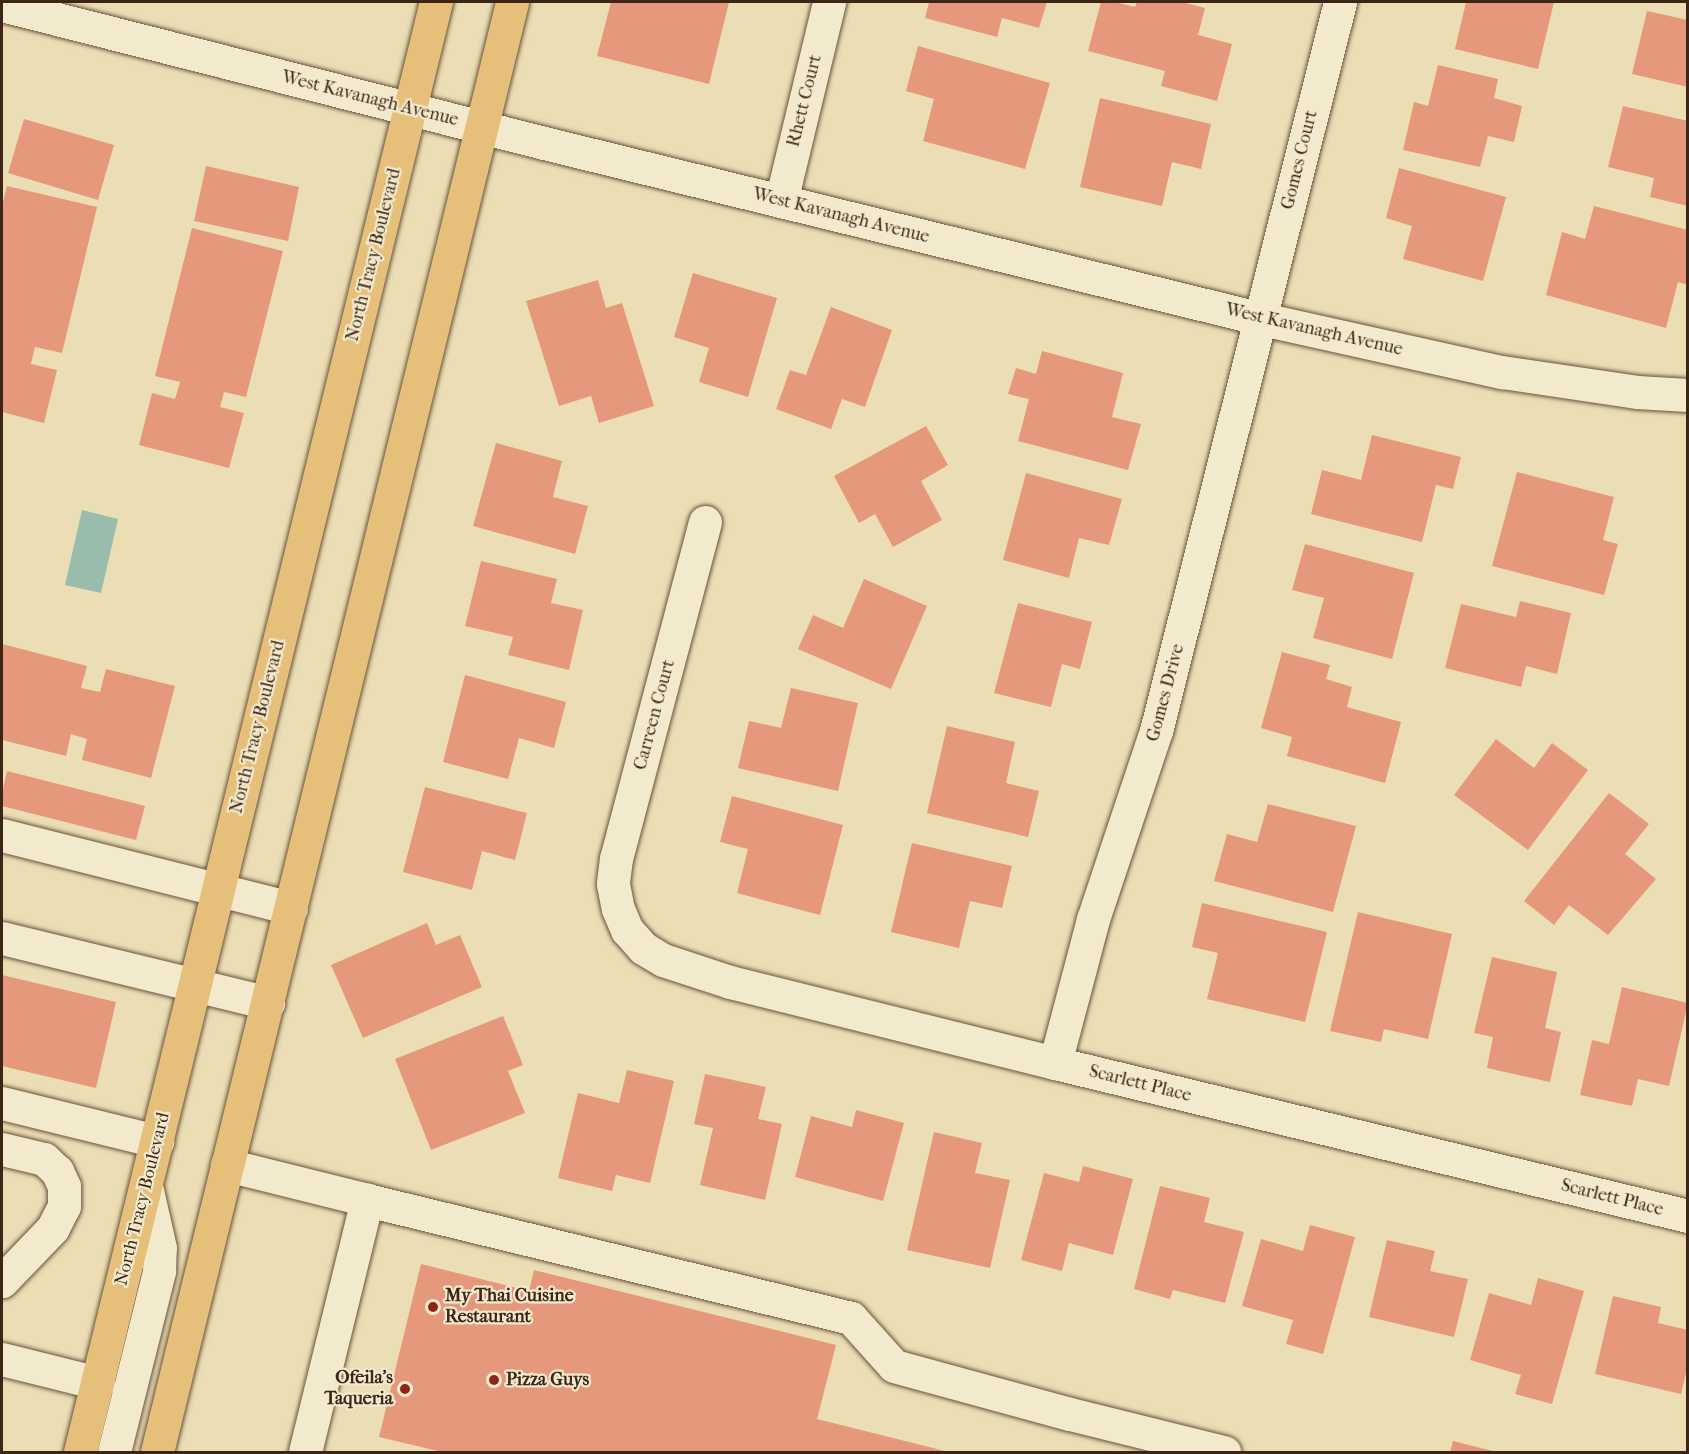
<!DOCTYPE html>
<style>
body{margin:0}
#map{position:relative;width:1689px;height:1454px;overflow:hidden;background:#ecdeb4;font-family:"IM FELL French Canon",serif}
div>[style]{position:absolute}
[style*='--x']{left:calc(var(--x)*1px);top:calc(var(--y)*1px);width:calc(var(--w)*1px);rotate:calc(var(--a)*1deg)}
.water>*{inset:0;background:#99bcad}
.building>*{inset:0;background:#e6987c}
.roads{filter:drop-shadow(0 0 2px #68533d) drop-shadow(0 0 2px #68533d)}
.minor>*{height:33px;margin:-16.5px;padding:0 16.5px;transform-origin:16.5px;border-radius:16.5px;background:#f3eace}
.major>*{height:33px;margin:-16.5px;padding:0 16.5px;transform-origin:16.5px;border-radius:16.5px;background:#e6bf7a}
.dots>*{width:16px;height:16px;translate:-50% -50%;box-sizing:border-box;border:3px solid #f3eace;border-radius:50%}
span{translate:-50% -50%;white-space:nowrap;text-align:center;line-height:1.15;-webkit-text-stroke:4.5px #f3eace;paint-order:stroke}
.street-label{font-size:18px;color:#3c2515}
.poi-label{font-size:18px;color:#3c2515;font-weight:700}
.left{translate:0 -50%;text-align:left}
.right{translate:-100% -50%;text-align:right}
.frame{position:absolute;inset:0;border:3px solid #3c2515;pointer-events:none}
</style>
<div id="map">
<div class="water">
<div style="clip-path:polygon(82px 510px,118px 519px,101px 593px,65px 585px)"></div>
</div>
<div class="building">
<div style="clip-path:polygon(611px 2px,729px 2px,709px 84px,597px 56px)"></div>
<div style="clip-path:polygon(929px 2px,1047px 2px,1039px 28px,1002px 18px,997px 37px,925px 18px)"></div>
<div style="clip-path:polygon(1101px 2px,1115px 2px,1135px 7px,1137px 2px,1182px 2px,1205px 8px,1198px 35px,1232px 44px,1217px 101px,1161px 86px,1165px 71px,1088px 51px)"></div>
<div style="clip-path:polygon(1466px 2px,1554px 2px,1538px 69px,1455px 49px)"></div>
<div style="clip-path:polygon(1647px 11px,1688px 20px,1688px 87px,1632px 74px)"></div>
<div style="clip-path:polygon(918px 46px,1050px 83px,1025px 169px,923px 141px,934px 99px,906px 91px)"></div>
<div style="clip-path:polygon(1438px 65px,1498px 79px,1494px 98px,1522px 106px,1514px 142px,1488px 136px,1480px 167px,1403px 150px,1414px 102px,1428px 106px)"></div>
<div style="clip-path:polygon(1100px 98px,1211px 124px,1201px 169px,1172px 162px,1162px 206px,1080px 187px)"></div>
<div style="clip-path:polygon(1623px 106px,1688px 121px,1688px 206px,1650px 197px,1654px 178px,1608px 167px)"></div>
<div style="clip-path:polygon(24px 119px,114px 145px,98px 200px,8px 173px)"></div>
<div style="clip-path:polygon(206px 166px,299px 187px,288px 241px,194px 221px)"></div>
<div style="clip-path:polygon(1399px 168px,1506px 197px,1483px 281px,1403px 259px,1412px 226px,1386px 218px)"></div>
<div style="clip-path:polygon(7px 186px,97px 207px,62px 353px,35px 347px,31px 364px,57px 370px,44px 423px,2px 412px,2px 206px)"></div>
<div style="clip-path:polygon(1594px 206px,1688px 230px,1688px 285px,1678px 282px,1666px 328px,1546px 295px,1562px 232px,1585px 239px)"></div>
<div style="clip-path:polygon(192px 228px,283px 251px,246px 397px,224px 392px,220px 407px,244px 413px,229px 468px,139px 445px,152px 393px,175px 399px,180px 382px,155px 376px)"></div>
<div style="clip-path:polygon(693px 273px,777px 298px,748px 397px,699px 382px,709px 348px,674px 337px)"></div>
<div style="clip-path:polygon(598px 280px,606px 308px,622px 303px,654px 406px,599px 423px,591px 396px,559px 406px,526px 301px)"></div>
<div style="clip-path:polygon(831px 307px,892px 330px,865px 407px,842px 399px,831px 429px,776px 409px,790px 370px,806px 375px)"></div>
<div style="clip-path:polygon(1042px 351px,1123px 373px,1112px 417px,1141px 424px,1128px 470px,1018px 441px,1029px 399px,1008px 394px,1016px 368px,1036px 374px)"></div>
<div style="clip-path:polygon(926px 426px,948px 465px,921px 481px,942px 520px,893px 547px,875px 514px,859px 523px,834px 476px)"></div>
<div style="clip-path:polygon(1372px 435px,1461px 457px,1453px 489px,1436px 485px,1422px 542px,1311px 514px,1322px 470px,1361px 480px)"></div>
<div style="clip-path:polygon(496px 443px,562px 461px,553px 497px,588px 506px,575px 554px,473px 526px)"></div>
<div style="clip-path:polygon(1517px 472px,1614px 497px,1603px 540px,1618px 544px,1604px 595px,1492px 566px)"></div>
<div style="clip-path:polygon(1026px 473px,1122px 499px,1109px 545px,1079px 538px,1069px 578px,1003px 560px)"></div>
<div style="clip-path:polygon(1305px 544px,1414px 573px,1392px 659px,1313px 638px,1324px 598px,1292px 590px)"></div>
<div style="clip-path:polygon(481px 561px,557px 579px,551px 603px,583px 610px,569px 670px,508px 655px,513px 637px,465px 626px)"></div>
<div style="clip-path:polygon(864px 579px,927px 606px,891px 689px,798px 649px,813px 615px,843px 628px)"></div>
<div style="clip-path:polygon(1520px 601px,1571px 613px,1557px 674px,1526px 666px,1521px 687px,1445px 668px,1461px 604px,1516px 617px)"></div>
<div style="clip-path:polygon(1018px 603px,1092px 622px,1080px 669px,1062px 664px,1051px 707px,994px 693px)"></div>
<div style="clip-path:polygon(2px 644px,87px 666px,81px 688px,100px 692px,106px 669px,175px 686px,151px 778px,82px 760px,87px 739px,71px 734px,66px 756px,2px 740px)"></div>
<div style="clip-path:polygon(1282px 652px,1330px 665px,1326px 679px,1352px 687px,1347px 707px,1401px 722px,1385px 783px,1287px 756px,1292px 737px,1261px 728px)"></div>
<div style="clip-path:polygon(465px 675px,566px 702px,554px 748px,519px 738px,508px 779px,443px 762px)"></div>
<div style="clip-path:polygon(791px 688px,858px 703px,838px 791px,738px 768px,749px 721px,781px 728px)"></div>
<div style="clip-path:polygon(947px 726px,1015px 742px,1006px 783px,1039px 791px,1028px 837px,927px 813px)"></div>
<div style="clip-path:polygon(1496px 739px,1534px 768px,1552px 743px,1588px 770px,1528px 850px,1454px 795px)"></div>
<div style="clip-path:polygon(7px 771px,145px 806px,136px 840px,2px 806px,2px 793px)"></div>
<div style="clip-path:polygon(425px 787px,527px 813px,515px 860px,482px 851px,472px 890px,403px 872px)"></div>
<div style="clip-path:polygon(1609px 793px,1649px 824px,1625px 854px,1656px 879px,1608px 935px,1569px 905px,1554px 925px,1524px 901px)"></div>
<div style="clip-path:polygon(732px 796px,843px 825px,820px 915px,737px 893px,748px 849px,720px 842px)"></div>
<div style="clip-path:polygon(1268px 804px,1356px 826px,1333px 912px,1214px 881px,1227px 834px,1257px 842px)"></div>
<div style="clip-path:polygon(912px 843px,1012px 866px,1002px 908px,970px 901px,959px 948px,891px 932px)"></div>
<div style="clip-path:polygon(1202px 903px,1327px 932px,1305px 1022px,1207px 999px,1218px 953px,1192px 947px)"></div>
<div style="clip-path:polygon(1358px 912px,1452px 934px,1428px 1039px,1384px 1029px,1381px 1042px,1330px 1031px)"></div>
<div style="clip-path:polygon(427px 923px,436px 945px,460px 935px,482px 987px,363px 1038px,331px 965px)"></div>
<div style="clip-path:polygon(1492px 957px,1557px 972px,1545px 1028px,1561px 1032px,1550px 1082px,1487px 1068px,1493px 1037px,1474px 1033px)"></div>
<div style="clip-path:polygon(2px 975px,116px 1002px,96px 1088px,2px 1066px)"></div>
<div style="clip-path:polygon(1622px 987px,1688px 1003px,1669px 1086px,1638px 1079px,1632px 1106px,1580px 1095px,1592px 1040px,1609px 1044px)"></div>
<div style="clip-path:polygon(503px 1016px,523px 1065px,508px 1071px,525px 1113px,431px 1150px,395px 1059px)"></div>
<div style="clip-path:polygon(627px 1070px,674px 1081px,650px 1183px,616px 1175px,612px 1191px,558px 1178px,578px 1093px,619px 1103px)"></div>
<div style="clip-path:polygon(705px 1074px,766px 1087px,758px 1119px,782px 1124px,765px 1200px,700px 1185px,713px 1128px,694px 1124px)"></div>
<div style="clip-path:polygon(856px 1110px,904px 1123px,883px 1201px,795px 1177px,811px 1116px,852px 1127px)"></div>
<div style="clip-path:polygon(934px 1132px,982px 1143px,975px 1173px,1010px 1180px,990px 1268px,907px 1250px)"></div>
<div style="clip-path:polygon(1083px 1166px,1133px 1179px,1113px 1255px,1069px 1243px,1062px 1271px,1021px 1260px,1044px 1173px,1079px 1182px)"></div>
<div style="clip-path:polygon(1160px 1186px,1210px 1198px,1204px 1222px,1244px 1232px,1225px 1303px,1173px 1290px,1170px 1299px,1134px 1289px)"></div>
<div style="clip-path:polygon(1310px 1225px,1355px 1237px,1323px 1354px,1286px 1344px,1293px 1320px,1242px 1306px,1261px 1239px,1303px 1251px)"></div>
<div style="clip-path:polygon(1387px 1240px,1435px 1251px,1430px 1271px,1468px 1279px,1454px 1337px,1369px 1317px)"></div>
<div style="clip-path:polygon(421px 1264px,529px 1291px,534px 1270px,836px 1345px,817px 1419px,949px 1452px,442px 1452px,379px 1437px)"></div>
<div style="clip-path:polygon(1538px 1278px,1584px 1291px,1552px 1404px,1515px 1394px,1521px 1375px,1470px 1360px,1489px 1293px,1531px 1305px)"></div>
<div style="clip-path:polygon(1613px 1296px,1661px 1307px,1658px 1323px,1688px 1330px,1688px 1364px,1681px 1394px,1595px 1374px)"></div>
<div style="clip-path:polygon(1453px 1441px,1497px 1452px,1450px 1452px)"></div>
</div>
<div class="roads">
<div class="minor">
<div style="--x:2;--y:5;--w:559;--a:14.28"></div>
<div style="--x:544;--y:143;--w:739;--a:13.77"></div>
<div style="--x:1262;--y:319;--w:246;--a:12.5"></div>
<div style="--x:1502;--y:372;--w:136;--a:8.4"></div>
<div style="--x:1637;--y:392;--w:51;--a:3.4"></div>
<div style="--x:781;--y:201;--w:205;--a:-76.4"></div>
<div style="--x:705;--y:522;--w:348;--a:104.8"></div>
<div style="--x:616;--y:858;--w:26;--a:97"></div>
<div style="--x:613;--y:884;--w:25;--a:79"></div>
<div style="--x:618;--y:909;--w:23;--a:67"></div>
<div style="--x:627;--y:930;--w:24;--a:48"></div>
<div style="--x:643;--y:948;--w:23;--a:31"></div>
<div style="--x:663;--y:960;--w:71;--a:18.2"></div>
<div style="--x:730;--y:982;--w:335;--a:14"></div>
<div style="--x:1055;--y:1063;--w:651;--a:13.59"></div>
<div style="--x:2;--y:835;--w:298;--a:14.2"></div>
<div style="--x:2;--y:938;--w:274;--a:13.7"></div>
<div style="--x:1055;--y:1063;--w:149;--a:-75.2"></div>
<div style="--x:1093;--y:919;--w:198;--a:-71.5"></div>
<div style="--x:1156;--y:731;--w:752;--a:-75.83"></div>
<div style="--x:2;--y:1103;--w:160;--a:13.8"></div>
<div style="--x:2;--y:1149;--w:43;--a:13.4"></div>
<div style="--x:44;--y:1159;--w:18;--a:43"></div>
<div style="--x:57;--y:1171;--w:17;--a:65"></div>
<div style="--x:64;--y:1186;--w:20;--a:90"></div>
<div style="--x:64;--y:1206;--w:25;--a:117"></div>
<div style="--x:53;--y:1228;--w:74;--a:133.9"></div>
<div style="--x:227;--y:1165;--w:144;--a:14"></div>
<div style="--x:2;--y:1359;--w:99;--a:14"></div>
<div style="--x:114;--y:1452;--w:187;--a:-76"></div>
<div style="--x:159;--y:1271;--w:23;--a:-88"></div>
<div style="--x:160;--y:1248;--w:64;--a:-102.7"></div>
<div style="--x:305;--y:1452;--w:260;--a:-76.2"></div>
<div style="--x:367;--y:1200;--w:498;--a:13.7"></div>
<div style="--x:851;--y:1318;--w:64;--a:48.1"></div>
<div style="--x:894;--y:1366;--w:182;--a:15.3"></div>
<div style="--x:1070;--y:1414;--w:159;--a:13.9"></div>
</div>
<div class="major">
<div style="--x:80;--y:1452;--w:1493;--a:-76.21"></div>
<div style="--x:157;--y:1452;--w:1493;--a:-76.24"></div>
</div>
</div>
<div class="dots">
<div style="left:433px;top:1307px;background:#8f2418"></div>
<div style="left:494px;top:1380px;background:#8f2418"></div>
<div style="left:405px;top:1389px;background:#8f2418"></div>
</div>
<div class="street-label">
<span style="left:370px;top:99px;rotate:14deg">West Kavanagh Avenue</span>
<span style="left:805px;top:101px;rotate:-76deg">Rhett Court</span>
<span style="left:1300px;top:160px;rotate:-76deg">Gomes Court</span>
<span style="left:841px;top:216px;rotate:14deg">West Kavanagh Avenue</span>
<span style="left:374px;top:255px;rotate:-76deg">North Tracy Boulevard</span>
<span style="left:1314px;top:330px;rotate:13deg">West Kavanagh Avenue</span>
<span style="left:1166px;top:693px;rotate:-75deg">Gomes Drive</span>
<span style="left:655px;top:715px;rotate:-75deg">Carreen Court</span>
<span style="left:258px;top:727px;rotate:-76deg">North Tracy Boulevard</span>
<span style="left:1140px;top:1084px;rotate:14deg">Scarlett Place</span>
<span style="left:1612px;top:1198px;rotate:14deg">Scarlett Place</span>
<span style="left:143px;top:1199px;rotate:-76deg">North Tracy Boulevard</span>
</div>
<div class="poi-label">
<span class="left" style="left:445px;top:1307px">My Thai Cuisine<br>Restaurant</span>
<span class="right" style="left:393px;top:1389px">Ofeila's<br>Taqueria</span>
<span class="left" style="left:506px;top:1380px">Pizza Guys</span>
</div>
<div class="frame"></div>
</div>
